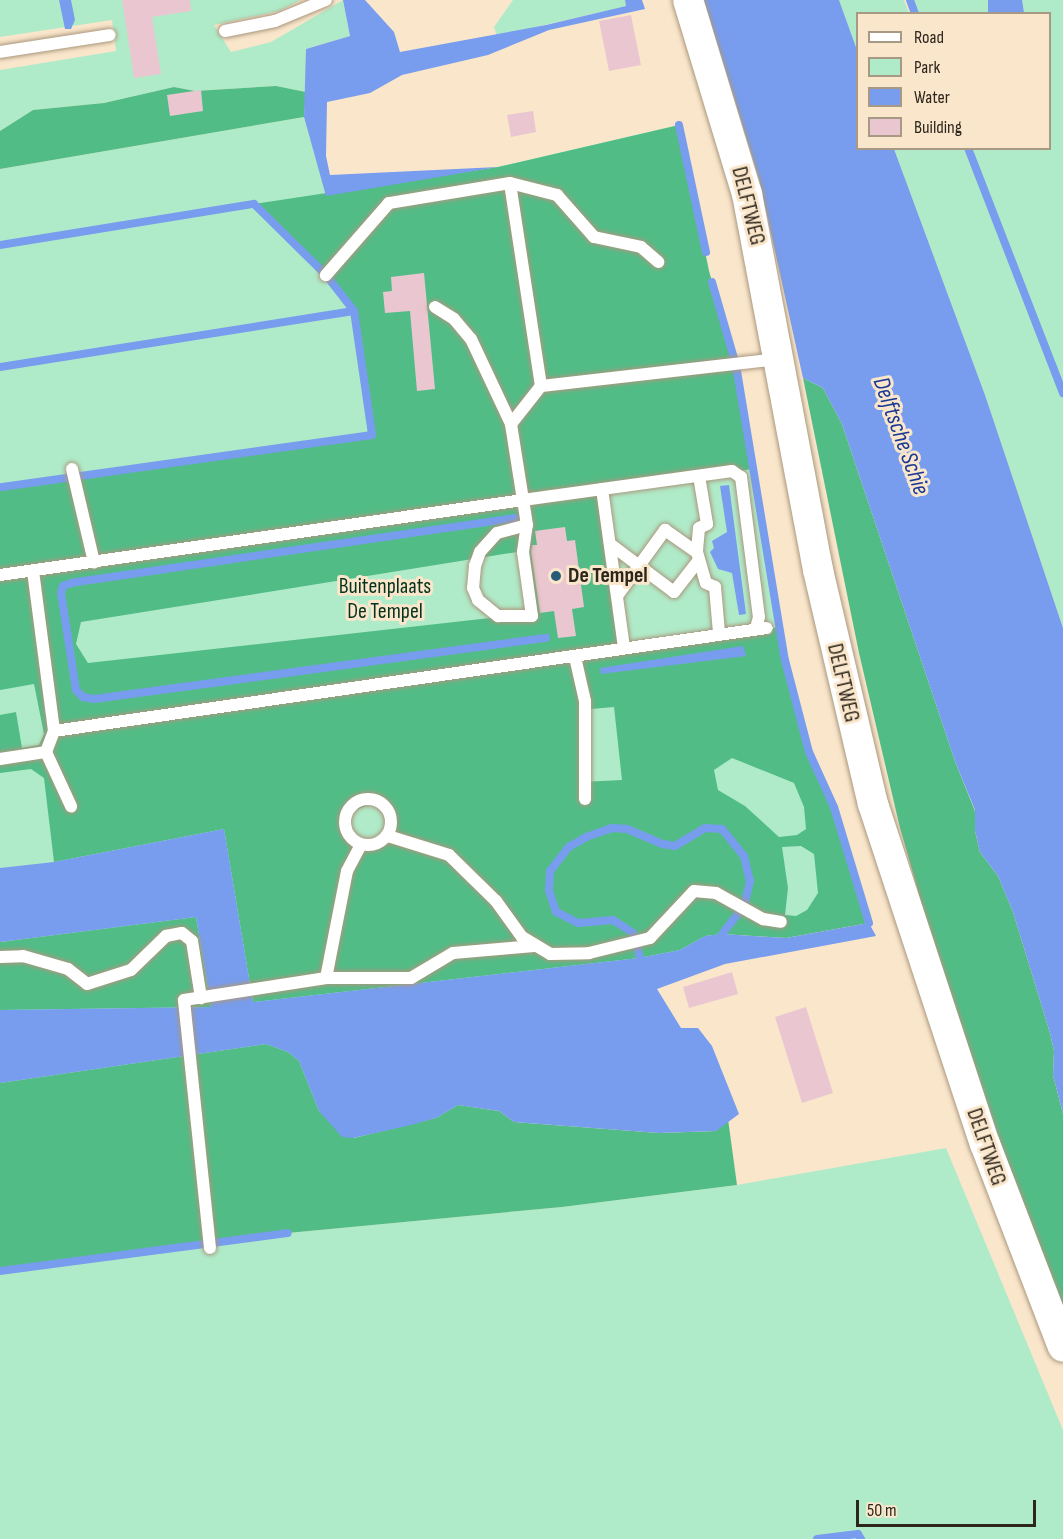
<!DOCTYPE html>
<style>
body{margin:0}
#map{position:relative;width:1063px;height:1539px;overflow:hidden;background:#fae6cb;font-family:"Sofia Sans Condensed",sans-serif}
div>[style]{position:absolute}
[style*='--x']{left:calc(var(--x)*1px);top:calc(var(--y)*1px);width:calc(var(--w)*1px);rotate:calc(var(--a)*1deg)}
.green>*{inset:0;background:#b0ebc9}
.forest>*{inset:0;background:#52bc87}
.water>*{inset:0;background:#789dee}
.stream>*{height:8px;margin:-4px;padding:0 4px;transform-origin:4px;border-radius:4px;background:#789dee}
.building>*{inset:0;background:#eac7d0}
.roads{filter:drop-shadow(0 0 2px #aa987e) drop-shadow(0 0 2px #aa987e)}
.service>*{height:12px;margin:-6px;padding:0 6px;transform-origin:6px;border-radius:6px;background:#fff}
.service>.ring{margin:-6px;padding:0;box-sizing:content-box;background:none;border:12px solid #fff;border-radius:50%}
.tertiary>*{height:30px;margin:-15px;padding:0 15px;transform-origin:15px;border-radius:15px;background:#fff}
.dots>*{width:16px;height:16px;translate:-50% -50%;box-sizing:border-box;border:3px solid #fae6cb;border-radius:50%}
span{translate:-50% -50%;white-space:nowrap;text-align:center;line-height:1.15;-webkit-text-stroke:6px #fae6cb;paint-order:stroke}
.street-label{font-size:22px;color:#2d261c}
.poi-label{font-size:22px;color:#2d261c;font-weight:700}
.left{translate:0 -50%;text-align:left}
.park-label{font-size:22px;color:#03331e}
.water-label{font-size:24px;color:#183995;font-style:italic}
.legend{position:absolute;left:856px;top:12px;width:195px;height:138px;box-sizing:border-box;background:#fae6cb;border:2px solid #a89985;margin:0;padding:8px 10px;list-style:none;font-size:18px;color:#2d261c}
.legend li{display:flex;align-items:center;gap:12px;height:30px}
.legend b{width:30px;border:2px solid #a89985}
.scale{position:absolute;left:856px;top:1500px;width:180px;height:27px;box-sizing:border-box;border:3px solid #2d261c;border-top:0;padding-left:8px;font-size:18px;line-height:21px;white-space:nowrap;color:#2d261c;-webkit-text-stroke:4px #fae6cb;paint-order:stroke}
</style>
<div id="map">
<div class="green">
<div style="clip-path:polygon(0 0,301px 0,279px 11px,214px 25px,231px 52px,271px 42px,343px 0,350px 36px,306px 49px,306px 92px,276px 86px,195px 91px,174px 87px,104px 103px,33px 110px,0 131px,0 70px,116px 51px,112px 20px,0 37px)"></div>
<div style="clip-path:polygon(513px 0,625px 0,627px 6px,497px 36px,494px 27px)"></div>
<div style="clip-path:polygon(839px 0,904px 0,909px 13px,858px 14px,857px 50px)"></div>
<div style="clip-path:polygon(910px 0,1063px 0,1063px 628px,985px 395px,894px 149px,964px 149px,1051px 364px,968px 149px,1050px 148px,1050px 14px,915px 13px)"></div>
<div style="clip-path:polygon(304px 117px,327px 195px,498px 167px,679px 125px,709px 271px,736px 365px,785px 660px,809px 752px,834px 807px,869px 923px,722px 934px,288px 1233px,562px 1207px,737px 1185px,946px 1148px,1063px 1430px,1063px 1539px,0 1539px,0 169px)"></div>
</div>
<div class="forest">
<div style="clip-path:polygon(276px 86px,306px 92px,304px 117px,0 169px,0 131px,33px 110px,104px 103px,174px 87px,195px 91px)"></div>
<div style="clip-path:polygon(evenodd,679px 125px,709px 271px,736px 365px,753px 469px,603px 489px,624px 646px,780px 627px,809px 752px,834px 807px,869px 923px,786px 938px,722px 934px,705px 936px,680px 950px,639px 958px,253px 1002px,224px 829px,54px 862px,44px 778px,31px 769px,0 773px,0 715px,16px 712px,22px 748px,39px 745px,44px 734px,34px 684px,0 690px,0 487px,372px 435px,354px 311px,326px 275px,254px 204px,498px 167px,679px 125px,517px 552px,526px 614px,88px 663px,76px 644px,81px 622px,517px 552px,679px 125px,614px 707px,622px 780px,581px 782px,580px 710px,614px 707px,679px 125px,732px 758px,794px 783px,804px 807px,806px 829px,797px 835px,779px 837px,745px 806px,718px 790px,714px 770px,732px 758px,679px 125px,371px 804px,380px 808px,387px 825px,383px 834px,366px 841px,351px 830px,350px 820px,353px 811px,371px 804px,679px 125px,801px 846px,814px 854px,818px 893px,807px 910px,796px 916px,785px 915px,788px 888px,782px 847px,801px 846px)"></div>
<div style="clip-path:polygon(803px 378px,823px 388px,842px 424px,956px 764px,975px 811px,975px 831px,980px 852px,998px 876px,1013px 912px,1050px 1033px,1054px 1051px,1053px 1075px,1063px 1114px,1063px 1306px,991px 1124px,938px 961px,900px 828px,859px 653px)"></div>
<div style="clip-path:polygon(196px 917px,211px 1007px,0 1010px,0 942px)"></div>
<div style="clip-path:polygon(266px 1044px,288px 1052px,299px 1061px,319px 1111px,354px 1138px,436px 1118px,458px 1105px,499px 1111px,514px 1122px,659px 1133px,716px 1131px,728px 1119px,737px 1185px,562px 1207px,288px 1233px,0 1271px,0 1083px)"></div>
</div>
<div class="water">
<div style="clip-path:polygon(59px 0,71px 0,75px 20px,71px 29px,65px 29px)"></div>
<div style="clip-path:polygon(343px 0,365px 0,394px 32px,400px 52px,546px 25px,626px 6px,625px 0,642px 0,645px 9px,549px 30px,488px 55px,402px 75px,370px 93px,327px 102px,326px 156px,330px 175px,498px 167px,326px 196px,304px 117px,306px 49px,350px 36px)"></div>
<div style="clip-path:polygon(704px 0,839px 0,857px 50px,858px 148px,894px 149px,985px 395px,1063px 628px,1063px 1114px,1053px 1075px,1054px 1051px,1050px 1033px,1013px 912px,998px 876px,980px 852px,975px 831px,975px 810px,956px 764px,842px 424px,823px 388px,803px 378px,759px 179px)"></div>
<div style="clip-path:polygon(988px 0,1022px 0,1024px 13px,988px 13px)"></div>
<div style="clip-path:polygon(729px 485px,746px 614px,739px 615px,732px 573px,718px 569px,710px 552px,714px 548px,712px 541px,727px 532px,720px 486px)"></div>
<div style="clip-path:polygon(743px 646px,746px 656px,601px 674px,600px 668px)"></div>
<div style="clip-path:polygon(224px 829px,253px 1002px,639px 958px,680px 950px,705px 936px,722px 934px,786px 938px,869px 923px,876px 936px,725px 964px,657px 989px,681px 1028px,698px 1028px,712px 1046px,739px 1114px,716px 1131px,659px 1133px,514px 1122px,499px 1111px,458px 1105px,436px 1118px,411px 1125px,353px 1138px,342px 1137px,319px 1111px,299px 1061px,288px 1052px,266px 1044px,0 1083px,0 1010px,211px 1007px,196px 917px,0 942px,0 868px,54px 862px)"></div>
</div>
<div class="stream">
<div style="--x:910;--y:0;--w:15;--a:70"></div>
<div style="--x:679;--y:125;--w:130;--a:78"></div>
<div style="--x:968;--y:148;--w:263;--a:68.8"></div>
<div style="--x:0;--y:245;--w:257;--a:-9.2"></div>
<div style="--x:254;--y:204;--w:101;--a:44.6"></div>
<div style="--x:326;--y:275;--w:46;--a:52.1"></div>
<div style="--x:354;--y:311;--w:125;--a:81.7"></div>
<div style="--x:372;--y:435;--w:376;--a:172"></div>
<div style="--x:712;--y:282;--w:86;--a:73.9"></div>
<div style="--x:736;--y:365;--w:299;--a:80.6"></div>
<div style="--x:785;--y:660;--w:95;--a:75.4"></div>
<div style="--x:809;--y:752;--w:60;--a:65.6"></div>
<div style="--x:834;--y:807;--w:121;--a:73.2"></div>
<div style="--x:0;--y:367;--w:358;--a:-9"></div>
<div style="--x:515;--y:518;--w:448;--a:171.7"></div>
<div style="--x:72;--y:583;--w:9;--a:162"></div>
<div style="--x:63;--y:586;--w:7;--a:106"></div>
<div style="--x:61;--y:593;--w:98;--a:81.2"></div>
<div style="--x:76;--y:690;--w:10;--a:45"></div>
<div style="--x:83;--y:697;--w:11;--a:10"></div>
<div style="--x:94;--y:699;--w:456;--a:-7.7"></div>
<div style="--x:640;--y:958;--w:26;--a:-106"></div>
<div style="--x:633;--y:933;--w:24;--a:-147"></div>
<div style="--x:613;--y:920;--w:35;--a:175"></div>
<div style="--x:578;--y:923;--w:25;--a:-153"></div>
<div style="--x:556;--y:912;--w:22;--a:-108"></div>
<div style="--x:549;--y:891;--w:20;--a:-87"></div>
<div style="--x:550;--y:871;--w:31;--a:-52"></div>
<div style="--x:569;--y:847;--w:20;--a:-30"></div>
<div style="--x:586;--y:837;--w:28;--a:-19"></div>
<div style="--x:612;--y:828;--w:15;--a:4"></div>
<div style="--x:627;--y:829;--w:39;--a:23"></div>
<div style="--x:663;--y:844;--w:12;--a:9"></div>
<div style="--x:675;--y:846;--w:35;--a:-31"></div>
<div style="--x:705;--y:828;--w:17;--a:3"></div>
<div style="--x:722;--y:829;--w:35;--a:51"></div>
<div style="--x:744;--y:856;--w:26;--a:77"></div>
<div style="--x:750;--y:881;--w:26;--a:103"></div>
<div style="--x:744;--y:906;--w:36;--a:128"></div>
<div style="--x:0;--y:1271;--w:290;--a:-7.5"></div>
<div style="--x:817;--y:1539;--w:41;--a:-7"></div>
<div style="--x:858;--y:1534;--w:6;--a:59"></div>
</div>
<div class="building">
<div style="clip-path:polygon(122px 0,190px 0,191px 11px,152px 17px,161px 74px,134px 78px)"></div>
<div style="clip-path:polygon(631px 15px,641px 65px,609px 71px,599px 21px)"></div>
<div style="clip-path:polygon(201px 90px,203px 111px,170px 116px,167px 95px)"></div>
<div style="clip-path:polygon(533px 111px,536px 132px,511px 137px,507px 115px)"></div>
<div style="clip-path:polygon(424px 273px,435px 389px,417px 391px,410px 311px,385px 313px,383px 292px,392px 291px,391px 277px)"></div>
<div style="clip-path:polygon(565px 527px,567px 541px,575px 540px,584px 607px,572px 609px,576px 636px,558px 638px,554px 611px,540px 613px,531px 552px,532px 545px,537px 545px,535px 531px)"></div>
<div style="clip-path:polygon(732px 972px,738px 994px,689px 1008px,683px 987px)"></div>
<div style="clip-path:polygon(806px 1007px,833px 1093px,802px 1103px,775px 1017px)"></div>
</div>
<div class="roads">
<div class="service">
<div style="--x:225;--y:31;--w:51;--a:-11.3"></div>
<div style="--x:275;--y:21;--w:55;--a:-22.4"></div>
<div style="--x:0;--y:52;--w:111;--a:-8.8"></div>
<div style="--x:510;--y:183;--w:49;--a:14.3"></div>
<div style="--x:557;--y:195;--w:56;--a:48.6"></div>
<div style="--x:594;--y:237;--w:48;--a:12"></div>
<div style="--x:641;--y:247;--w:23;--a:41"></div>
<div style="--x:435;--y:307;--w:22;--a:32"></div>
<div style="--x:454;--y:319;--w:26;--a:50"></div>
<div style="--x:471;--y:339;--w:94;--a:64.8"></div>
<div style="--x:541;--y:386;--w:239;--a:-6.5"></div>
<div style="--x:72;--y:469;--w:96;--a:76.7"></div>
<div style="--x:699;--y:476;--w:49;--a:80.5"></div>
<div style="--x:707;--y:524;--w:9;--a:153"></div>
<div style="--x:699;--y:528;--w:24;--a:95"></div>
<div style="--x:697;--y:552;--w:32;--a:74"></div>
<div style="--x:706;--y:583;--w:10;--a:24"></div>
<div style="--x:715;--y:587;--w:46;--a:85"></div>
<div style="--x:602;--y:489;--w:160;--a:82.1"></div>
<div style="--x:527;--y:525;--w:31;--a:165"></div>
<div style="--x:497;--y:533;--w:25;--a:132"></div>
<div style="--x:480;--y:552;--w:15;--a:110"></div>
<div style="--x:475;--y:566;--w:22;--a:95"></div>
<div style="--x:473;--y:588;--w:13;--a:67"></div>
<div style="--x:478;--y:600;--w:26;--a:39"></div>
<div style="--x:498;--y:616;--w:34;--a:0"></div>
<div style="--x:532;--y:616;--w:65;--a:-98"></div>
<div style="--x:523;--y:552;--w:27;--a:-82"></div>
<div style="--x:527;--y:525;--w:25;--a:-99"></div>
<div style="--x:523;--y:500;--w:211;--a:-7.9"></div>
<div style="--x:732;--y:471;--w:11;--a:34"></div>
<div style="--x:741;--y:477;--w:141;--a:82.7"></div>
<div style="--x:759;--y:617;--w:11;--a:105"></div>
<div style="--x:610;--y:544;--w:80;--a:36.9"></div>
<div style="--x:674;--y:592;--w:39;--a:-52"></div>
<div style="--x:33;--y:571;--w:161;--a:82.5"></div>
<div style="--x:54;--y:731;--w:22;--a:111"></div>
<div style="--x:46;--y:752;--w:60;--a:65.2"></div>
<div style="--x:0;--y:575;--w:528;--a:-8.16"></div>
<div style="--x:523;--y:500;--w:77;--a:-99"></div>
<div style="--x:511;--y:424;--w:48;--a:-51.7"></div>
<div style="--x:541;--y:386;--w:205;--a:-98.7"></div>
<div style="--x:510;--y:183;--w:123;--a:170.6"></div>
<div style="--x:389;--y:203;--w:96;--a:131.2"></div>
<div style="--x:617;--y:596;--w:82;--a:-54"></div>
<div style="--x:665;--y:530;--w:39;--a:35"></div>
<div style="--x:575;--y:657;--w:45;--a:77.2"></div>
<div style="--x:585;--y:701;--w:98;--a:90"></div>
<div style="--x:54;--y:731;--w:720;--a:-8.22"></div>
<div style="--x:0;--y:759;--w:47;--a:-8.7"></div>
<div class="ring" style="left:345px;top:799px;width:34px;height:34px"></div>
<div style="--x:388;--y:836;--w:64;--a:17.3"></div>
<div style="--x:449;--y:855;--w:66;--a:44.4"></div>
<div style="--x:496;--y:901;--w:44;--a:54.2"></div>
<div style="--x:522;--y:937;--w:33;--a:31"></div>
<div style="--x:550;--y:954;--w:39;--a:-1"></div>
<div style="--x:589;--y:953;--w:63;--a:-13.8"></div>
<div style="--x:650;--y:938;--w:64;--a:-46.9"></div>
<div style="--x:694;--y:891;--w:22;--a:5"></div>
<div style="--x:716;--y:893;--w:54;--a:29"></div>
<div style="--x:763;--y:919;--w:18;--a:9"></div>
<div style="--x:0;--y:957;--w:23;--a:-2"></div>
<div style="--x:23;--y:956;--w:47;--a:16.1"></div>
<div style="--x:68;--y:969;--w:24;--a:38"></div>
<div style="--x:87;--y:984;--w:46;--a:-17.7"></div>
<div style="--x:131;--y:970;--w:49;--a:-44.2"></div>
<div style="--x:166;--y:936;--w:16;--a:-11"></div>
<div style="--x:182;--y:933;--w:13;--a:39"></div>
<div style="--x:192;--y:941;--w:58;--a:81"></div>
<div style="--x:326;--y:978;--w:109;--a:-78.9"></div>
<div style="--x:347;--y:871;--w:30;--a:-62"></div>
<div style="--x:210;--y:1248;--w:249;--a:-96"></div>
<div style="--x:184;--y:1000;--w:144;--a:-8.8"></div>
<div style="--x:326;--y:978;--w:85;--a:0"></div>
<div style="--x:411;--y:978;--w:49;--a:-30.8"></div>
<div style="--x:453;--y:953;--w:81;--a:-4.9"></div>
</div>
<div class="tertiary">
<div style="--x:688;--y:0;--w:203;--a:73.1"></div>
<div style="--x:747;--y:194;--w:383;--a:79.3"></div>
<div style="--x:818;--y:570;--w:240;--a:76.8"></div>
<div style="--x:873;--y:804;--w:358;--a:71.8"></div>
<div style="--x:985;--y:1144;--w:217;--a:69"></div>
</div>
</div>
<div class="dots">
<div style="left:556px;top:576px;background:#275b78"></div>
</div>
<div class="street-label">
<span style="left:748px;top:206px;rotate:76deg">DELFTWEG</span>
<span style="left:843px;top:683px;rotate:77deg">DELFTWEG</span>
<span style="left:986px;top:1147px;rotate:71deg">DELFTWEG</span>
</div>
<div class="poi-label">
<span class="left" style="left:568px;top:576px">De Tempel</span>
</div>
<div class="park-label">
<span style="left:385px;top:599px">Buitenplaats<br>De Tempel</span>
</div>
<div class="water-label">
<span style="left:901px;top:436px;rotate:70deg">Delftsche Schie</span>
</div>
<ul class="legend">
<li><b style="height:8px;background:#fff"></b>Road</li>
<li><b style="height:16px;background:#b0ebc9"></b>Park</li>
<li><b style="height:16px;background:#789dee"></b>Water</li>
<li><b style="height:16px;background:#eac7d0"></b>Building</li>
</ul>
<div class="scale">50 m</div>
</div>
